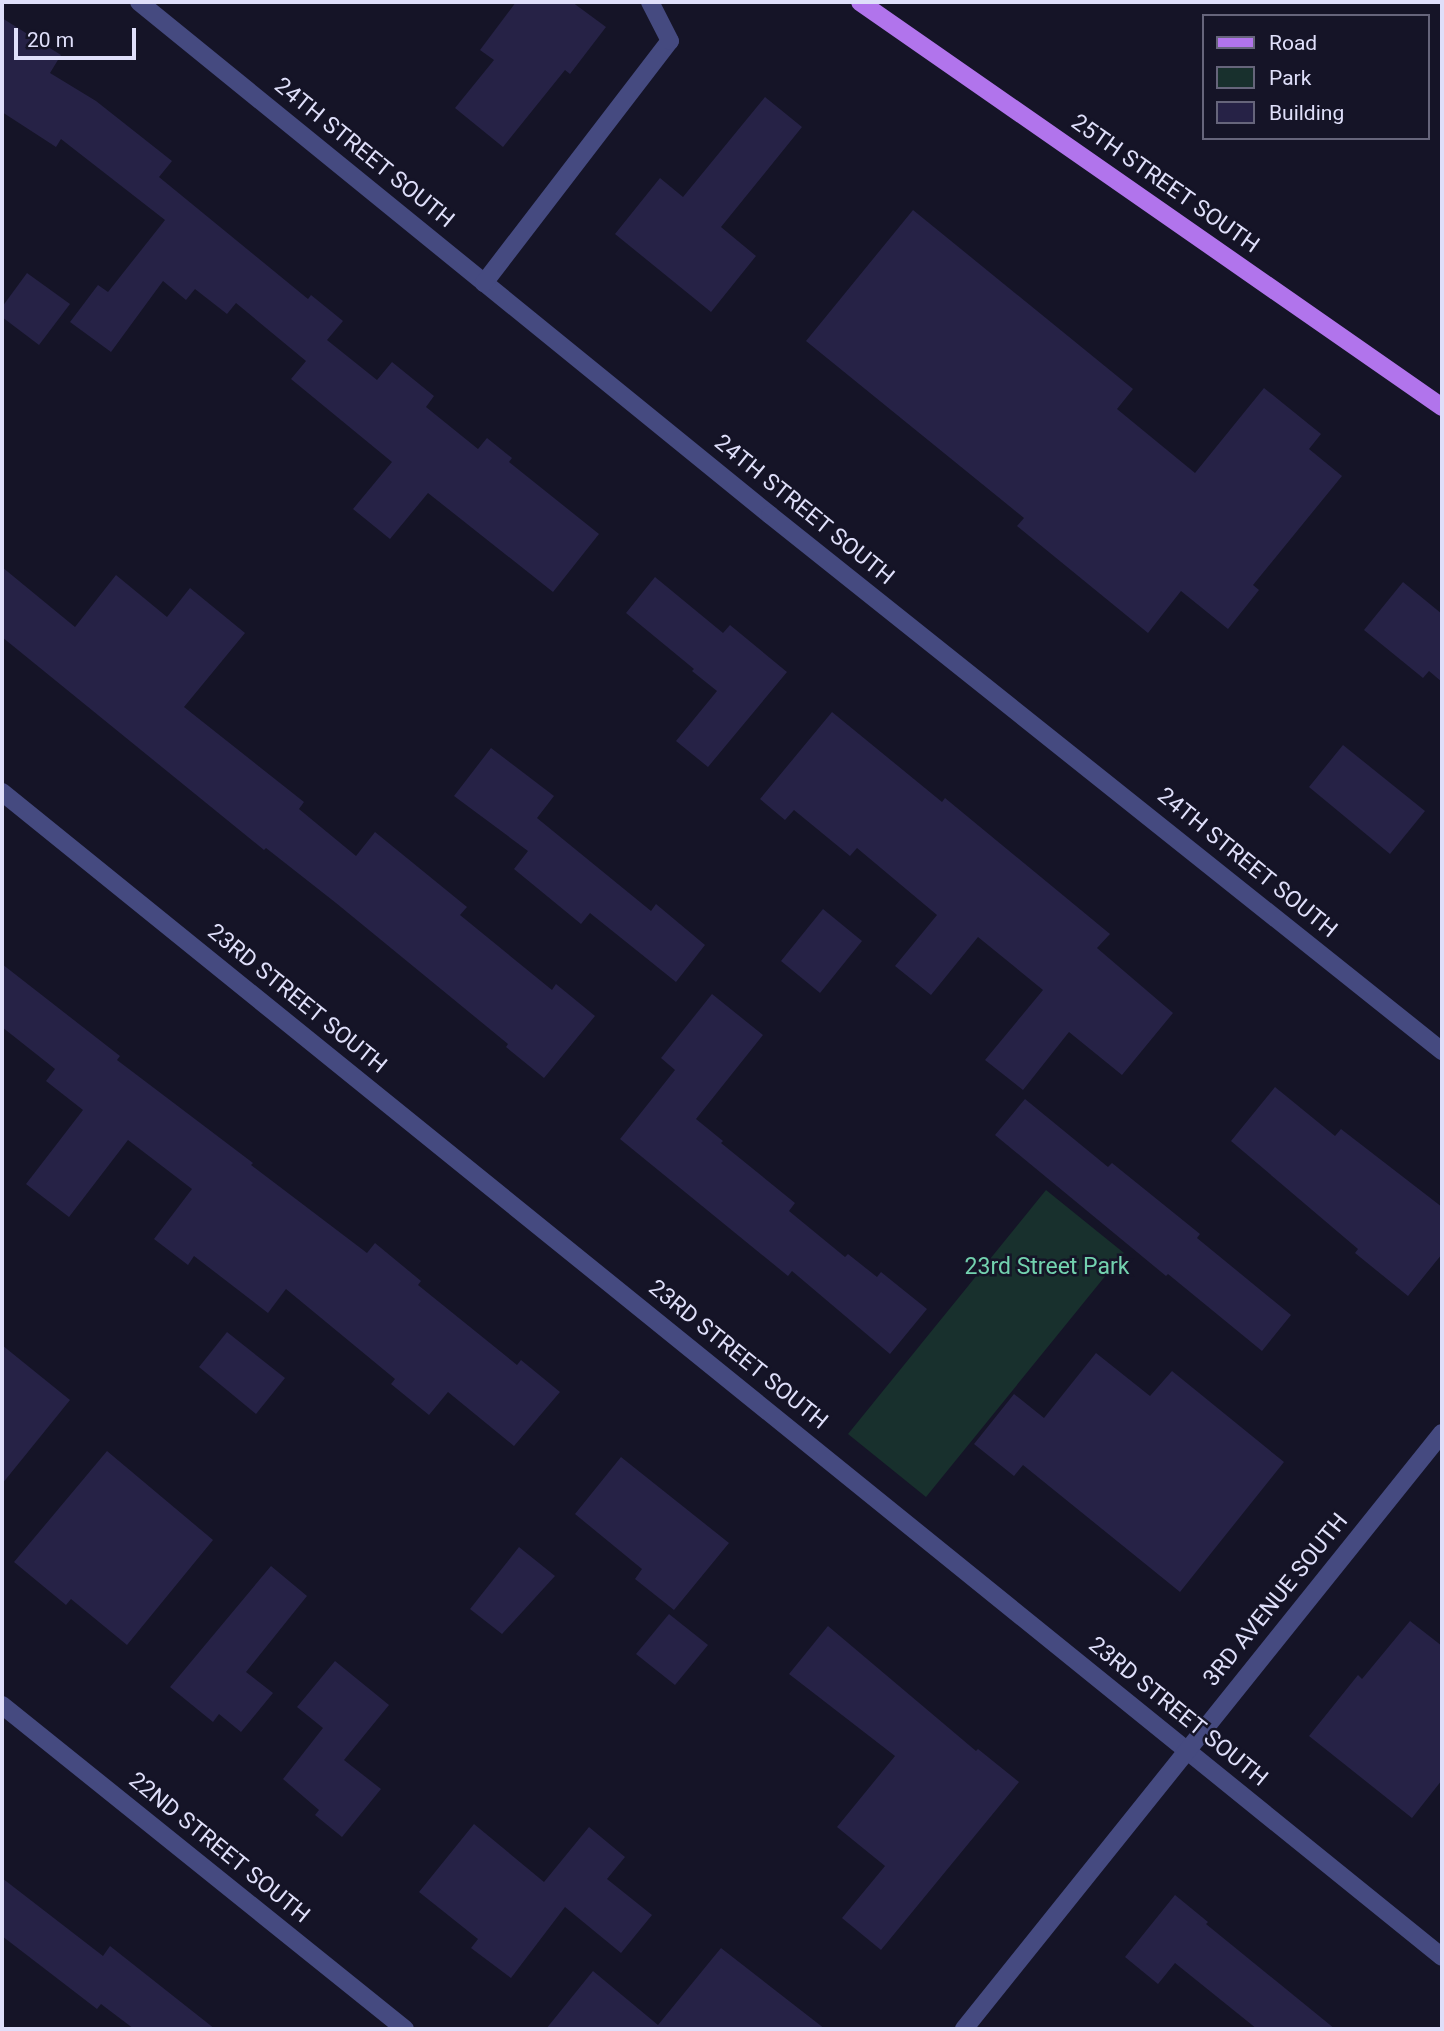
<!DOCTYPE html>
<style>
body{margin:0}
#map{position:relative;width:1444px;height:2031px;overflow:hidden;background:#151427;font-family:Roboto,sans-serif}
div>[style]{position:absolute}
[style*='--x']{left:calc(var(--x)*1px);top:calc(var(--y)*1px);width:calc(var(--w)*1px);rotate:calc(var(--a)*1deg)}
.green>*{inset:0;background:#18302d}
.building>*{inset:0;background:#262246}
.minor>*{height:18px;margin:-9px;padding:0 9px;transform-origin:9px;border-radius:9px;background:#454a80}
.major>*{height:18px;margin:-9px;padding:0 9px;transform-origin:9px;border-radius:9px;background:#b174ec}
span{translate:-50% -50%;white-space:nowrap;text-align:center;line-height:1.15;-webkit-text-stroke:5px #151427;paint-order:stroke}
.street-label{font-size:23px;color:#dfdffa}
.park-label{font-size:23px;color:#73d2af}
.frame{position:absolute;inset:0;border:4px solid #dfdffa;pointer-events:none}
.legend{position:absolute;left:1202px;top:14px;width:228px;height:126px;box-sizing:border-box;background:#151427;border:2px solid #66657b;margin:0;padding:9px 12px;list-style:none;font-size:21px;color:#dfdffa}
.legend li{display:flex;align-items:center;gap:14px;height:35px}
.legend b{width:35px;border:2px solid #66657b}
.scale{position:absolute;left:14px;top:28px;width:122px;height:32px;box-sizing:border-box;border:4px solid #dfdffa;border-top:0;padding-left:9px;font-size:21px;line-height:24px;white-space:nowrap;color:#dfdffa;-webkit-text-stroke:5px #151427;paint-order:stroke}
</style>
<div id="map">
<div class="green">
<div style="clip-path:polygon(1046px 1190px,1124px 1253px,926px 1497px,848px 1434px)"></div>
</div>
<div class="building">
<div style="clip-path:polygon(516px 2px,572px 2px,606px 27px,570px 74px,565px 70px,503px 147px,455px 108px,494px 60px,480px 50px)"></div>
<div style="clip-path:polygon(2px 18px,61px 55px,50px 73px,96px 101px,172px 161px,159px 177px,308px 299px,311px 295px,343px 321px,327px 340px,377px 380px,392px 362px,434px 396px,426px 407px,478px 449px,487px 438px,512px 458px,509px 462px,599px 534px,553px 592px,428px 493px,390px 539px,353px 509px,392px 462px,291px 379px,306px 361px,236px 303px,227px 314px,195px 289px,186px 300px,163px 281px,111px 352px,70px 322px,98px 285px,108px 292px,165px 220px,61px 139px,56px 147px,2px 112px)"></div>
<div style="clip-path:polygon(765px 97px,802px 127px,721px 227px,756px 256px,711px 312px,615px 234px,660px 178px,683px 197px)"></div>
<div style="clip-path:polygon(913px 210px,1133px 389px,1117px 409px,1195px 473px,1264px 388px,1321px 434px,1309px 449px,1342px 476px,1253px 585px,1259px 590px,1228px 629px,1181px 591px,1148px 633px,1017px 526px,1024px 518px,806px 341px)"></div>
<div style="clip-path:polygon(27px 273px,70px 304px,39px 345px,2px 317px,2px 307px)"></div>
<div style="clip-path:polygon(2px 567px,75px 627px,116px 575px,167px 617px,190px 588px,245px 633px,184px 707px,304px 802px,299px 809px,356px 856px,375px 832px,467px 907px,460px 915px,552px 990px,556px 984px,595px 1016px,544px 1078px,506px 1047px,508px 1044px,336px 903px,266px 848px,264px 850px,2px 637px)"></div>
<div style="clip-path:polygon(655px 577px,723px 633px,730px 625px,787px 672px,708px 767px,676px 741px,717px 691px,692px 671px,694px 669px,626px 613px)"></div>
<div style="clip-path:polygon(1403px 582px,1442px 614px,1442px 682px,1429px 671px,1423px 678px,1364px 630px)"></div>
<div style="clip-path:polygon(832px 712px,942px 802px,945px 798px,1110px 934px,1097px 948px,1173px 1013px,1122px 1075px,1069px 1032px,1023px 1090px,985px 1060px,1043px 990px,978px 937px,931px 995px,895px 966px,937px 915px,857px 848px,850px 856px,794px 810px,785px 820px,760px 799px)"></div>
<div style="clip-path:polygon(1343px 745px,1425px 811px,1390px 854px,1309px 787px)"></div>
<div style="clip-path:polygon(491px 748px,554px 796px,537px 818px,651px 911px,656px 904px,705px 945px,676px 982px,590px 913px,581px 924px,514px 869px,528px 851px,454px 796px)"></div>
<div style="clip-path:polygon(823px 909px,862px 941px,820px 993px,781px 961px)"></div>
<div style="clip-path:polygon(2px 964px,120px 1056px,117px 1060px,253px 1163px,251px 1165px,367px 1253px,375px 1243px,421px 1281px,418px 1285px,517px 1365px,521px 1360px,560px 1392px,514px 1446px,448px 1392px,429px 1415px,391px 1384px,395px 1379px,286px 1289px,268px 1313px,194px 1256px,188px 1265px,154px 1239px,192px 1189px,128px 1140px,69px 1217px,26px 1184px,83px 1110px,46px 1081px,55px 1069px,2px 1027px)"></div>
<div style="clip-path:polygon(712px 994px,763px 1035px,696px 1119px,723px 1141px,721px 1143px,795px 1203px,789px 1211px,845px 1257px,848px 1254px,877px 1277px,881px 1272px,927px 1309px,890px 1354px,792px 1271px,788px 1276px,620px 1139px,675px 1070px,661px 1058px)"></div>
<div style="clip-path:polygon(1275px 1087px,1335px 1136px,1341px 1129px,1442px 1207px,1442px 1254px,1408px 1296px,1355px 1253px,1358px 1249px,1231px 1141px)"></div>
<div style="clip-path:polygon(1025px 1099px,1108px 1167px,1112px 1163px,1200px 1234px,1197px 1238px,1291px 1315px,1262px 1351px,1168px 1274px,1166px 1276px,995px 1135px)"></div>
<div style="clip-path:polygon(227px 1332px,285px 1378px,256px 1414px,199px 1367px)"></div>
<div style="clip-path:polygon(2px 1345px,70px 1400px,2px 1484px)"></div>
<div style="clip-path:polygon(1096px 1353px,1150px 1396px,1172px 1371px,1284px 1462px,1180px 1592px,1023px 1465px,1014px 1476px,974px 1444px,1014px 1394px,1044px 1418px)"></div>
<div style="clip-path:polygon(107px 1451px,213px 1540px,127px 1645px,71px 1599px,66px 1605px,14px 1562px)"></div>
<div style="clip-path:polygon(621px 1457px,729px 1543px,674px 1610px,635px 1579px,642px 1569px,575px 1514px)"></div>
<div style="clip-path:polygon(519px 1547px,555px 1576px,502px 1634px,470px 1609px)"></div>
<div style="clip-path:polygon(271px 1566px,307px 1596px,246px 1672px,273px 1693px,241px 1732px,219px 1714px,213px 1722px,170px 1687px)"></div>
<div style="clip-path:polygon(669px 1614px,708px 1645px,675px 1685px,636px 1654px)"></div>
<div style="clip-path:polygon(1410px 1621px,1442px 1646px,1442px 1780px,1412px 1818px,1309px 1736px,1358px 1675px,1362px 1679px)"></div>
<div style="clip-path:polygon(828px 1626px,976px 1751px,978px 1749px,1019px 1782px,881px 1950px,842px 1918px,885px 1866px,837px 1827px,895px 1756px,789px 1674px)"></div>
<div style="clip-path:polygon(335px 1661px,389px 1705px,344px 1760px,381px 1789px,342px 1837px,315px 1815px,319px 1810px,283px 1779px,323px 1728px,297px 1707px)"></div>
<div style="clip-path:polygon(474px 1824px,544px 1882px,589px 1827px,625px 1857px,607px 1879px,652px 1915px,621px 1953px,565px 1907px,511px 1978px,471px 1948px,478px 1939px,419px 1892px)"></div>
<div style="clip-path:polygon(2px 1878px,103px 1956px,110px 1946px,215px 2029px,134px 2029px,101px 2004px,97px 2009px,2px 1936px)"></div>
<div style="clip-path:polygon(1175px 1895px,1208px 1922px,1206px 1924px,1335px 2029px,1257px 2029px,1175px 1963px,1158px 1984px,1125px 1957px)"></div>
<div style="clip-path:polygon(721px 1948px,825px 2029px,546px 2029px,593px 1971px,658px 2025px)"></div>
</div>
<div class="minor">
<div style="--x:139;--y:2;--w:813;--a:39.11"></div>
<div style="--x:770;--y:515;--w:860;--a:38.58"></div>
<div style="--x:484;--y:283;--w:305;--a:-52.5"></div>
<div style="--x:670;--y:41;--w:44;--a:-117.1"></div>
<div style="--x:2;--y:792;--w:1852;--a:38.97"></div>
<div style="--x:2;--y:1705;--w:517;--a:38.8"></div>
<div style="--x:964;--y:2029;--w:764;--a:-51.27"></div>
</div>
<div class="major">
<div style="--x:860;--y:2;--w:709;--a:34.83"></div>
</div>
<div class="street-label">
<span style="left:364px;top:153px;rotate:39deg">24TH STREET SOUTH</span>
<span style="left:1165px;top:184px;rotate:35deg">25TH STREET SOUTH</span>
<span style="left:804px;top:510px;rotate:39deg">24TH STREET SOUTH</span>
<span style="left:1247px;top:863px;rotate:39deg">24TH STREET SOUTH</span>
<span style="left:297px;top:999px;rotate:39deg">23RD STREET SOUTH</span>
<span style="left:738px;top:1355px;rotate:39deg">23RD STREET SOUTH</span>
<span style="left:1276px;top:1600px;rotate:-51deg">3RD AVENUE SOUTH</span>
<span style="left:1178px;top:1712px;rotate:39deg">23RD STREET SOUTH</span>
<span style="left:219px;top:1848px;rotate:39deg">22ND STREET SOUTH</span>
</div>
<div class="park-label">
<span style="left:1047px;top:1267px">23rd Street Park</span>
</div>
<div class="frame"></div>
<ul class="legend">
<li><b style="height:9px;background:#b174ec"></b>Road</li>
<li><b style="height:19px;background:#18302d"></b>Park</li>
<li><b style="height:19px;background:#262246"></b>Building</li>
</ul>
<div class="scale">20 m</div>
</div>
